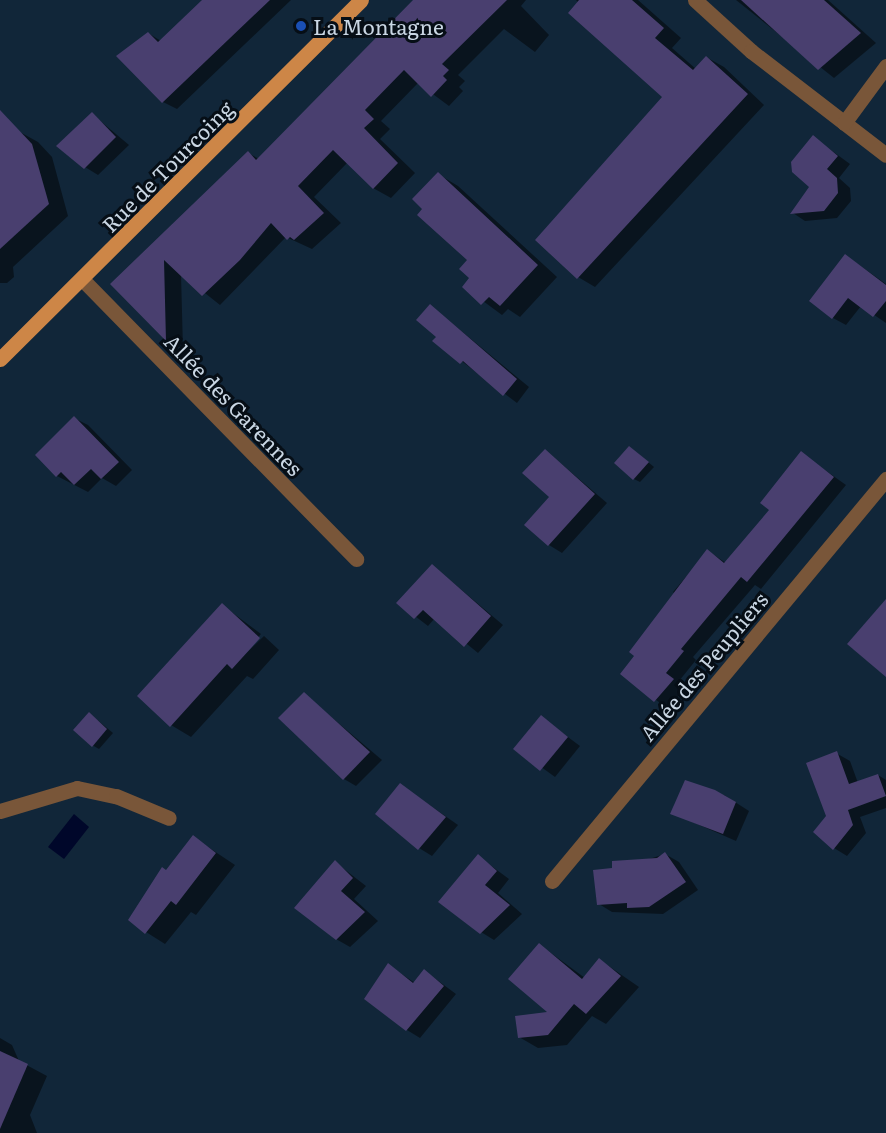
<!DOCTYPE html>
<meta charset="utf-8">
<style>
body{margin:0}
#map{position:relative;width:886px;height:1133px;overflow:hidden;background:#112639;font-family:Literata,serif}
div>[style]{position:absolute}
[style*='--x']{left:calc(var(--x)*1px);top:calc(var(--y)*1px);width:calc(var(--w)*1px);rotate:calc(var(--a)*1deg)}
.water>*{inset:0;background:#00072a}
.shadow>*{inset:0;background:#0007}
.building>*{inset:0;background:#493f6f}
.minor>*{height:15px;margin:-7.5px;padding:0 7.5px;transform-origin:7.5px;border-radius:7.5px;background:#795639}
.major>*{height:15px;margin:-7.5px;padding:0 7.5px;transform-origin:7.5px;border-radius:7.5px;background:#cd8647}
.dots>*{width:16px;height:16px;translate:-50% -50%;box-sizing:border-box;border:3px solid #060e16;border-radius:50%}
span{translate:-50% -50%;white-space:nowrap;text-align:center;line-height:1.15;-webkit-text-stroke:6px #060e16;paint-order:stroke}
.poi-label{font-size:21px;color:#c9d6e3}
.left{translate:0 -50%;text-align:left}
.street-label{font-size:21px;color:#c9d6e3}
</style>
<div id="map">
<div class="water">
<div style="clip-path:polygon(74px 814px,89px 827px,64px 859px,48px 847px)"></div>
</div>
<div class="shadow">
<div style="clip-path:polygon(204px 0,291px 0,177px 109px,163px 102px,118px 56px,148px 33px,161px 41px)"></div>
<div style="clip-path:polygon(417px 0,526px 0,521px 6px,549px 35px,535px 52px,504px 29px,458px 75px,465px 81px,459px 87px,463px 91px,449px 106px,418px 83px,381px 121px,390px 129px,380px 139px,415px 173px,391px 198px,373px 188px,348px 162px,314px 197px,341px 223px,312px 249px,286px 237px,220px 305px,181px 274px,183px 349px,167px 340px,112px 284px,248px 153px,259px 159px)"></div>
<div style="clip-path:polygon(576px 0,638px 0,681px 38px,672px 48px,696px 69px,706px 57px,724px 67px,764px 105px,595px 287px,578px 277px,664px 97px)"></div>
<div style="clip-path:polygon(736px 0,828px 0,876px 43px,834px 78px)"></div>
<div style="clip-path:polygon(92px 114px,129px 145px,98px 175px,85px 167px)"></div>
<div style="clip-path:polygon(18px 131px,38px 142px,52px 157px,68px 216px,13px 267px,14px 277px,7px 283px,0 283px,0 148px)"></div>
<div style="clip-path:polygon(813px 137px,850px 164px,839px 178px,850px 188px,851px 201px,837px 218px,805px 221px,793px 213px,811px 186px)"></div>
<div style="clip-path:polygon(438px 174px,458px 186px,557px 277px,520px 317px,508px 309px,502px 315px,464px 287px,472px 278px,469px 260px,424px 209px)"></div>
<div style="clip-path:polygon(845px 255px,886px 284px,886px 323px,861px 306px,846px 325px,833px 318px)"></div>
<div style="clip-path:polygon(431px 306px,529px 387px,517px 403px,435px 341px,438px 337px)"></div>
<div style="clip-path:polygon(74px 418px,88px 425px,132px 470px,116px 486px,102px 478px,88px 492px,57px 476px,37px 455px)"></div>
<div style="clip-path:polygon(545px 450px,607px 503px,562px 553px,549px 545px,551px 497px)"></div>
<div style="clip-path:polygon(636px 452px,654px 467px,640px 482px,634px 479px)"></div>
<div style="clip-path:polygon(801px 453px,846px 485px,761px 589px,755px 585px,693px 657px,696px 660px,679px 681px,686px 687px,668px 709px,622px 674px,677px 596px,673px 592px,708px 551px,726px 563px,771px 510px)"></div>
<div style="clip-path:polygon(432px 565px,503px 625px,478px 653px,435px 618px,428px 626px,398px 603px)"></div>
<div style="clip-path:polygon(222px 605px,261px 634px,230px 669px,264px 636px,279px 650px,253px 679px,247px 676px,191px 737px,171px 725px)"></div>
<div style="clip-path:polygon(304px 694px,382px 760px,356px 786px,344px 779px)"></div>
<div style="clip-path:polygon(89px 713px,113px 733px,99px 749px,92px 745px)"></div>
<div style="clip-path:polygon(541px 717px,580px 746px,555px 777px,515px 748px)"></div>
<div style="clip-path:polygon(836px 753px,850px 761px,858px 783px,878px 775px,886px 780px,886px 808px,860px 817px,866px 833px,847px 856px,834px 848px,827px 816px)"></div>
<div style="clip-path:polygon(401px 785px,458px 825px,432px 856px,419px 848px)"></div>
<div style="clip-path:polygon(724px 795px,749px 811px,736px 841px,672px 813px)"></div>
<div style="clip-path:polygon(193px 837px,235px 865px,196px 915px,191px 912px,165px 944px,146px 932px,167px 871px)"></div>
<div style="clip-path:polygon(665px 854px,679px 862px,698px 890px,663px 914px,612px 912px,599px 904px,614px 870px)"></div>
<div style="clip-path:polygon(478px 856px,509px 879px,498px 893px,522px 914px,494px 940px,481px 932px)"></div>
<div style="clip-path:polygon(335px 862px,366px 886px,354px 899px,378px 921px,350px 947px,336px 939px)"></div>
<div style="clip-path:polygon(540px 945px,585px 978px,600px 960px,639px 987px,606px 1024px,592px 1016px,567px 1045px,538px 1048px,519px 1037px,551px 1014px)"></div>
<div style="clip-path:polygon(388px 965px,415px 983px,425px 971px,456px 994px,420px 1038px,407px 1030px)"></div>
<div style="clip-path:polygon(0 1038px,12px 1045px,19px 1061px,47px 1076px,30px 1115px,37px 1133px,0 1133px)"></div>
</div>
<div class="building">
<div style="clip-path:polygon(202px 0,270px 0,162px 103px,116px 56px,148px 32px,158px 42px)"></div>
<div style="clip-path:polygon(413px 0,507px 0,442px 64px,449px 70px,443px 76px,447px 80px,431px 97px,404px 70px,365px 110px,374px 119px,364px 128px,398px 163px,373px 189px,333px 150px,298px 186px,324px 213px,294px 240px,290px 237px,287px 240px,271px 223px,240px 260px,202px 296px,164px 260px,166px 341px,110px 284px,248px 151px,256px 160px)"></div>
<div style="clip-path:polygon(579px 0,632px 0,664px 28px,655px 38px,693px 70px,706px 56px,748px 94px,577px 279px,535px 240px,662px 97px,568px 13px)"></div>
<div style="clip-path:polygon(741px 0,824px 0,861px 33px,818px 70px)"></div>
<div style="clip-path:polygon(0 110px,32px 144px,49px 204px,0 249px)"></div>
<div style="clip-path:polygon(92px 112px,116px 137px,84px 169px,56px 146px)"></div>
<div style="clip-path:polygon(813px 135px,838px 156px,827px 169px,837px 178px,838px 193px,824px 211px,790px 214px,809px 187px,792px 172px,791px 162px)"></div>
<div style="clip-path:polygon(438px 172px,538px 265px,500px 306px,489px 297px,481px 305px,462px 287px,469px 278px,459px 269px,467px 260px,417px 215px,422px 209px,412px 199px)"></div>
<div style="clip-path:polygon(845px 254px,886px 285px,886px 301px,873px 317px,848px 298px,832px 319px,809px 301px)"></div>
<div style="clip-path:polygon(430px 304px,517px 379px,503px 396px,463px 361px,460px 364px,432px 341px,436px 337px,416px 320px)"></div>
<div style="clip-path:polygon(74px 416px,119px 462px,101px 479px,91px 469px,74px 485px,61px 472px,56px 477px,35px 455px)"></div>
<div style="clip-path:polygon(629px 446px,649px 462px,633px 480px,614px 463px)"></div>
<div style="clip-path:polygon(545px 449px,595px 494px,548px 546px,524px 525px,549px 497px,522px 473px)"></div>
<div style="clip-path:polygon(801px 451px,834px 477px,747px 582px,741px 577px,681px 649px,684px 651px,666px 673px,674px 679px,654px 702px,620px 674px,634px 656px,629px 652px,707px 549px,724px 563px,769px 510px,760px 503px)"></div>
<div style="clip-path:polygon(432px 564px,491px 616px,464px 647px,423px 610px,414px 619px,396px 603px)"></div>
<div style="clip-path:polygon(886px 599px,886px 677px,847px 644px)"></div>
<div style="clip-path:polygon(222px 603px,260px 638px,232px 669px,227px 664px,170px 727px,137px 696px)"></div>
<div style="clip-path:polygon(304px 692px,370px 752px,343px 780px,278px 718px)"></div>
<div style="clip-path:polygon(89px 712px,107px 729px,92px 747px,73px 730px)"></div>
<div style="clip-path:polygon(541px 715px,568px 737px,540px 771px,513px 749px)"></div>
<div style="clip-path:polygon(837px 751px,849px 784px,878px 774px,886px 796px,848px 810px,853px 825px,833px 850px,813px 832px,826px 816px,806px 763px)"></div>
<div style="clip-path:polygon(685px 780px,715px 790px,736px 802px,723px 834px,670px 814px)"></div>
<div style="clip-path:polygon(400px 783px,446px 817px,418px 850px,375px 814px)"></div>
<div style="clip-path:polygon(193px 835px,216px 853px,176px 905px,171px 901px,145px 934px,128px 920px,162px 867px,166px 870px)"></div>
<div style="clip-path:polygon(665px 852px,686px 882px,649px 907px,627px 908px,627px 903px,597px 905px,593px 870px,612px 868px,612px 861px,657px 858px)"></div>
<div style="clip-path:polygon(478px 854px,497px 871px,485px 885px,510px 905px,480px 934px,438px 902px)"></div>
<div style="clip-path:polygon(335px 860px,353px 878px,341px 891px,365px 912px,336px 940px,294px 908px)"></div>
<div style="clip-path:polygon(539px 943px,582px 979px,599px 958px,621px 976px,586px 1014px,574px 1004px,548px 1035px,518px 1038px,515px 1016px,547px 1012px,508px 979px)"></div>
<div style="clip-path:polygon(388px 963px,413px 983px,424px 969px,444px 986px,406px 1031px,364px 999px)"></div>
<div style="clip-path:polygon(0 1051px,28px 1064px,0 1129px)"></div>
</div>
<div class="minor">
<div style="--x:695;--y:0;--w:76;--a:42.3"></div>
<div style="--x:751;--y:51;--w:170;--a:37.6"></div>
<div style="--x:844;--y:123;--w:71;--a:-53.6"></div>
<div style="--x:82;--y:279;--w:392;--a:45.6"></div>
<div style="--x:0;--y:811;--w:80;--a:-16.6"></div>
<div style="--x:77;--y:788;--w:40;--a:12"></div>
<div style="--x:116;--y:796;--w:57;--a:22.5"></div>
<div style="--x:552;--y:881;--w:523;--a:-50.28"></div>
</div>
<div class="major">
<div style="--x:0;--y:359;--w:509;--a:-44.84"></div>
</div>
<div class="dots">
<div style="left:301px;top:26px;background:#1a4fb4"></div>
</div>
<div class="poi-label">
<span class="left" style="left:313px;top:26px">La Montagne</span>
</div>
<div class="street-label">
<span style="left:167px;top:166px;rotate:-45deg">Rue de Tourcoing</span>
<span style="left:234px;top:404px;rotate:46deg">Allée des Garennes</span>
<span style="left:703px;top:666px;rotate:-50deg">Allée des Peupliers</span>
</div>
</div>
